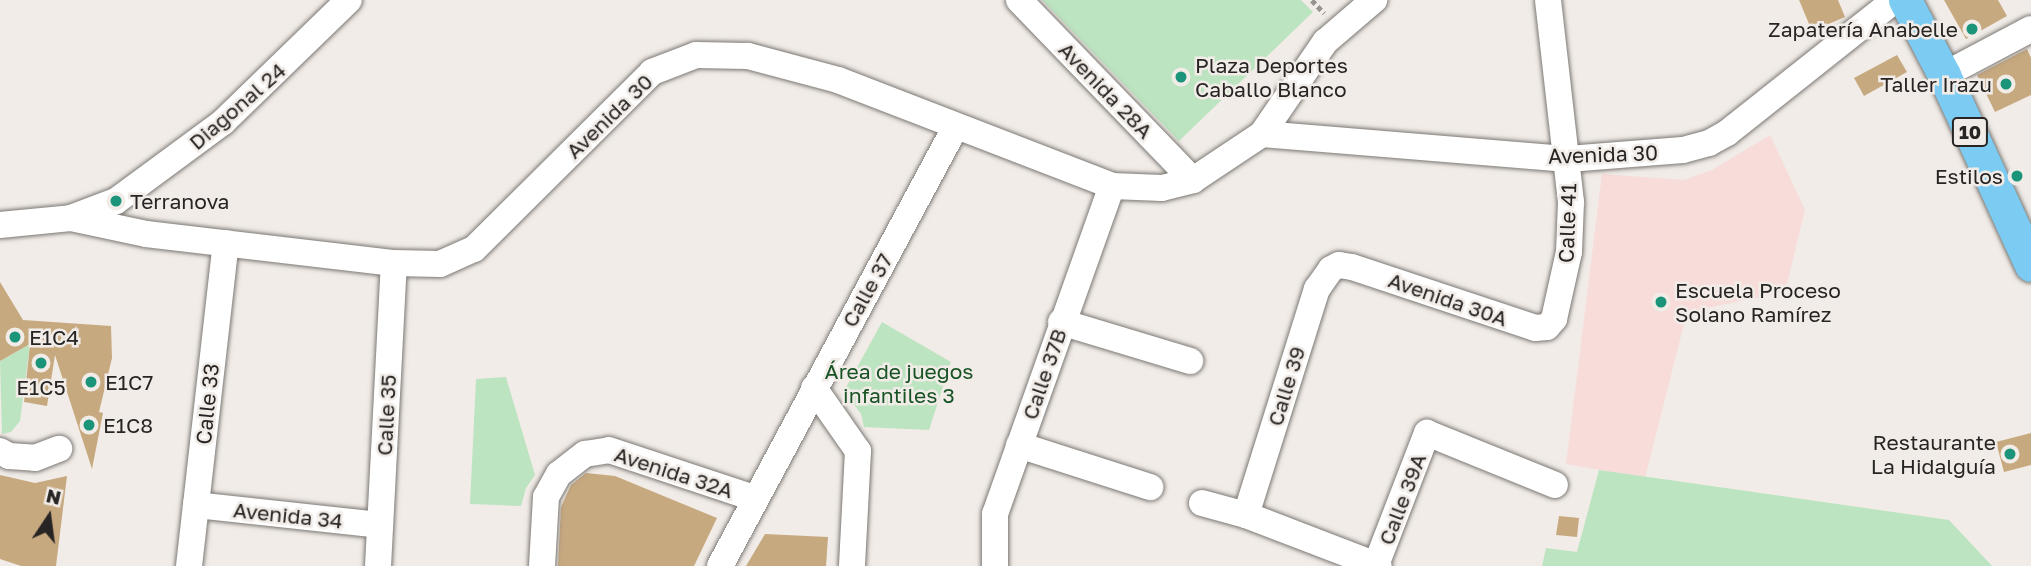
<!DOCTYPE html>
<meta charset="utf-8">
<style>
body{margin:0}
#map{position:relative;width:2031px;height:566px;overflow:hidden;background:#f1ece7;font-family:"Golos Text",sans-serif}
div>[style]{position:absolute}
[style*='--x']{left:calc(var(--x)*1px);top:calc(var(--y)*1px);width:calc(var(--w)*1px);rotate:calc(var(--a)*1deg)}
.education>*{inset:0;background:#f7dcda}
.green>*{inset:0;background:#bde4c1}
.building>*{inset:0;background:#c7a980}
.path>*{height:4.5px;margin-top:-2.25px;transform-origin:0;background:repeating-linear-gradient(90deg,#989491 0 5px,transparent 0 8.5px)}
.roads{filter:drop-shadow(0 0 2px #7c7874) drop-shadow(0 0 2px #7c7874)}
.minor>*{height:26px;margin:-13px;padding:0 13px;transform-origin:13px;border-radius:13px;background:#fff}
.major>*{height:33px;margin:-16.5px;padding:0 16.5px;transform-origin:16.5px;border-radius:16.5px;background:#7ccbf3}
.dots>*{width:19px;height:19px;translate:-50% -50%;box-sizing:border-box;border:4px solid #f1ece7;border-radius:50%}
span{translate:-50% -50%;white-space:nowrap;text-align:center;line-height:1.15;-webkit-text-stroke:5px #f1ece7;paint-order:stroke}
.shield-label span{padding:2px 5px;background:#f1ece7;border:2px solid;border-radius:5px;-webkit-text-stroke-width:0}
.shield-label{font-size:19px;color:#272524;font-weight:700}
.poi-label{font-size:21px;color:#272524}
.right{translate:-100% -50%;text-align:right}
.left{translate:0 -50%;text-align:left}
.street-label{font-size:21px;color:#272524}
.park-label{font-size:21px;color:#185325}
.north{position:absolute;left:14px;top:482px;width:70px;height:70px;-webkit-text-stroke:5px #f1ece7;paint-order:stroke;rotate:13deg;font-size:19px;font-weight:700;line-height:28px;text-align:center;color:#272524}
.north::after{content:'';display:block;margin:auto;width:24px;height:32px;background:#272524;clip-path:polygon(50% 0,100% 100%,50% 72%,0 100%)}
</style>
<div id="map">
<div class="education">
<div style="clip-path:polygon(1770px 135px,1805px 210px,1785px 292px,1687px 312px,1645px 478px,1566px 464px,1602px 174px,1684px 180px,1712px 170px)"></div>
</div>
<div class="green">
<div style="clip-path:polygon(1042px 0,1301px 0,1313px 12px,1179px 141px)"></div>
<div style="clip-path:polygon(882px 322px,951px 362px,929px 430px,864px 427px,861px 414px,844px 391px)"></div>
<div style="clip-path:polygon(30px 344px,20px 421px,11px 432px,2px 434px,0 361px)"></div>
<div style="clip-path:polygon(506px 377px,535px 475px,526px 488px,521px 506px,470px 504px,476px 379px)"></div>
<div style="clip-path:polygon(1599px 470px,1949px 520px,1992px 566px,1542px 566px,1546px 548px,1577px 552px)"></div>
</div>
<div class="building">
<div style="clip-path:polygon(1799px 0,1838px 0,1845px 17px,1812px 31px)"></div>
<div style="clip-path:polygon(1944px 0,1998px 0,2007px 16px,1966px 39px)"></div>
<div style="clip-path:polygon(2027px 49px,2031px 58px,2031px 95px,1995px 112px,1977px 75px)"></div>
<div style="clip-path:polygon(1897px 55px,1907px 72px,1864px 96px,1854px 78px)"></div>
<div style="clip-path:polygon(0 282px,23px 320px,111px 326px,112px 358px,99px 412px,103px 413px,92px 469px,55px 355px,47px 406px,24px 402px,30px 344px,0 361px)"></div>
<div style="clip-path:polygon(2031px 433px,2031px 465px,2004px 472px,1996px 442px)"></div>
<div style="clip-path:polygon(586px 473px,615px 476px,717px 518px,694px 566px,558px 566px,561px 507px,571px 485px)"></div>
<div style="clip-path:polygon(0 475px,35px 483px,67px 476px,56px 566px,21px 566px,0 559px)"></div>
<div style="clip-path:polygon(1559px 516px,1579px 518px,1577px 537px,1556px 535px)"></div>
<div style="clip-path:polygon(765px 534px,828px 537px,826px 566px,746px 566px)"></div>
</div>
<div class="path">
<div style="--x:1312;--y:0;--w:18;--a:47"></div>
</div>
<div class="roads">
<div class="minor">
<div style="--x:1019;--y:0;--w:250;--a:46"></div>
<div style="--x:1944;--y:75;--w:98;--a:-27.9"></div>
<div style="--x:1262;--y:134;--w:307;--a:4.7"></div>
<div style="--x:1568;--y:159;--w:115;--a:-4.5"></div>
<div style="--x:1683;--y:150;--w:27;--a:-15"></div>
<div style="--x:1709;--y:143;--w:21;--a:-29"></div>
<div style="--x:1727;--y:133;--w:214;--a:-38.4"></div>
<div style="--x:71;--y:218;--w:77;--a:12"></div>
<div style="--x:146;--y:234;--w:250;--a:6.7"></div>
<div style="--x:394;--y:263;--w:46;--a:1.2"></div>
<div style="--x:440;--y:264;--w:37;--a:-24"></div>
<div style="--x:474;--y:249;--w:251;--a:-44.8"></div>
<div style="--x:652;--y:72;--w:47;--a:-21.1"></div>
<div style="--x:696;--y:55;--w:52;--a:1.1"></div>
<div style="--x:748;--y:56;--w:93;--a:14.9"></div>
<div style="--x:838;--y:80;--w:294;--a:21.1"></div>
<div style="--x:1112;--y:186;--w:50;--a:2.3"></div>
<div style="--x:1162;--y:188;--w:32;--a:-14"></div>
<div style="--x:1193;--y:180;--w:83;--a:-33.7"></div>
<div style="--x:1262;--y:134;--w:112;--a:-55.6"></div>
<div style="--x:1325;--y:42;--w:65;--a:-40.6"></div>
<div style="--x:0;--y:225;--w:71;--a:-5.6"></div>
<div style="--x:71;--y:218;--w:48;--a:-20.7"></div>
<div style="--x:116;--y:201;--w:133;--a:-36.4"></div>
<div style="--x:223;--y:122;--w:175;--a:-44.1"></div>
<div style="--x:1061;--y:322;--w:135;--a:16.8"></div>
<div style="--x:814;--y:388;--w:77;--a:55.1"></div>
<div style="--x:858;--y:451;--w:115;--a:93"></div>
<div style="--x:1019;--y:445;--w:138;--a:17.8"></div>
<div style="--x:0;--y:451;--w:10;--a:29"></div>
<div style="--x:9;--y:456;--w:26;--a:4"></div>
<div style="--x:35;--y:458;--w:26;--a:-21"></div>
<div style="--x:1202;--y:503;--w:46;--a:15.3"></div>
<div style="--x:1246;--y:515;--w:142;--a:21"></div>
<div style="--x:196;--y:505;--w:185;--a:6.2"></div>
<div style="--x:1246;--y:515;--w:237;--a:-72.6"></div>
<div style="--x:1317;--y:289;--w:24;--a:-55"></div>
<div style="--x:1331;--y:269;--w:9;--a:-27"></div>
<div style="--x:1339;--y:265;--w:13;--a:9"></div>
<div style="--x:1352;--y:267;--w:193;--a:18.4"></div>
<div style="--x:1535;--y:328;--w:12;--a:-5"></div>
<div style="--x:1547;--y:327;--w:11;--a:-49"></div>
<div style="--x:1554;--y:319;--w:69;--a:-77.4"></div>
<div style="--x:1569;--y:252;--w:50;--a:-87.7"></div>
<div style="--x:1571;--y:202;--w:203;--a:-96.5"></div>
<div style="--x:1376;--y:565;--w:142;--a:-68.9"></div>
<div style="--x:1427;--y:433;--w:138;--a:22.1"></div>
<div style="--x:189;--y:566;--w:325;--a:-83.5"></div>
<div style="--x:378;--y:566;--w:303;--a:-87"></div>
<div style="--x:542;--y:566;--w:69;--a:-86.7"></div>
<div style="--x:546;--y:497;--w:26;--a:-61"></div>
<div style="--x:559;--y:474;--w:33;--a:-38"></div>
<div style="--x:585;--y:454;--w:24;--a:-9"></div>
<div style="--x:609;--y:450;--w:153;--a:18.3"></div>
<div style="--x:720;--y:566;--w:499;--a:-61.8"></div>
<div style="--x:995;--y:566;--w:52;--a:-90"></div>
<div style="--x:995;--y:514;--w:348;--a:-70.4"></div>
</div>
<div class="major">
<div style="--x:1905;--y:0;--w:85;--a:62.5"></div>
<div style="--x:1944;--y:75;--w:209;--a:65.4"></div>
</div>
</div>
<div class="dots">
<div style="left:1972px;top:29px;background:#1c9479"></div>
<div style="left:1181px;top:77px;background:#1c9479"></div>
<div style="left:2006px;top:84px;background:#1c9479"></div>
<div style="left:2017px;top:176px;background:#1c9479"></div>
<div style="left:116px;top:201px;background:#1c9479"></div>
<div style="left:1661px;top:302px;background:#1c9479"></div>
<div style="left:15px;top:337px;background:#1c9479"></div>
<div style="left:41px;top:363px;background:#1c9479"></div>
<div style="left:91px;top:382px;background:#1c9479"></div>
<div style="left:89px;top:425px;background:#1c9479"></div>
<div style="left:2010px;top:454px;background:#1c9479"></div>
</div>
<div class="shield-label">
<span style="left:1970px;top:132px">10</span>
</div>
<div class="poi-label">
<span class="right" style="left:1958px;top:29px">Zapatería Anabelle</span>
<span class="left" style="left:1195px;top:77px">Plaza Deportes<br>Caballo Blanco</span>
<span class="right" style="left:1992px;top:84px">Taller Irazu</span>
<span class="right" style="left:2003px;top:176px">Estilos</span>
<span class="left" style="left:130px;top:201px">Terranova</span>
<span class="left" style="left:1675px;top:302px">Escuela Proceso<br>Solano Ramírez</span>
<span class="left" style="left:29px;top:337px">E1C4</span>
<span class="left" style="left:105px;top:382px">E1C7</span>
<span style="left:41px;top:387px">E1C5</span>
<span class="left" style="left:103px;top:425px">E1C8</span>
<span class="right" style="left:1996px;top:454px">Restaurante<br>La Hidalguía</span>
</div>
<div class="street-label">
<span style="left:1106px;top:90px;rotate:46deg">Avenida 28A</span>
<span style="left:237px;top:106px;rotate:-41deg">Diagonal 24</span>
<span style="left:609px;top:116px;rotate:-44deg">Avenida 30</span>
<span style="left:1603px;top:154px;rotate:-2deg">Avenida 30</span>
<span style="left:1567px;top:223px;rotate:-88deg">Calle 41</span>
<span style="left:867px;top:290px;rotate:-61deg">Calle 37</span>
<span style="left:1448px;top:299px;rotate:19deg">Avenida 30A</span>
<span style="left:1044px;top:374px;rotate:-71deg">Calle 37B</span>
<span style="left:1286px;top:386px;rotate:-73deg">Calle 39</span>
<span style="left:207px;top:404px;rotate:-84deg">Calle 33</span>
<span style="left:386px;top:415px;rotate:-87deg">Calle 35</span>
<span style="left:674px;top:472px;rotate:18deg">Avenida 32A</span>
<span style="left:1402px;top:499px;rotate:-69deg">Calle 39A</span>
<span style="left:288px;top:515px;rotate:6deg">Avenida 34</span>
</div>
<div class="park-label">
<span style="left:899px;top:383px">Área de juegos<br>infantiles 3</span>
</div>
<div class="north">N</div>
</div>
